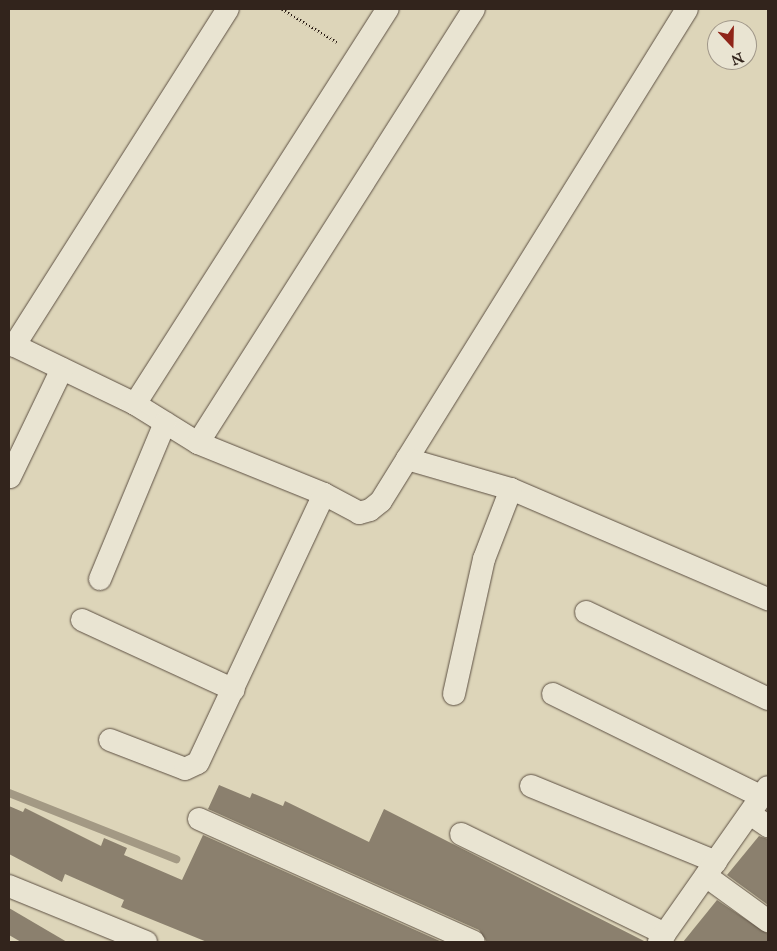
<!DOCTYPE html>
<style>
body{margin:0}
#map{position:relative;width:777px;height:951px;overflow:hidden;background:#ddd5b9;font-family:"IM FELL Great Primer",serif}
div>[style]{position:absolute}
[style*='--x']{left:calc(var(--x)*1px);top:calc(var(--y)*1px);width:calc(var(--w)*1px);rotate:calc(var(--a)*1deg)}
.stream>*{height:8px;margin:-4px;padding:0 4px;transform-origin:4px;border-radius:4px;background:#a39984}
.building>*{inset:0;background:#8b806e}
.path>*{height:3px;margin-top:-1.5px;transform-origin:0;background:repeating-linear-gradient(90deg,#32241c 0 1px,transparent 0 3.5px)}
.roads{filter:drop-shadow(0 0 1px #5d5043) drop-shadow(0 0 1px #5d5043)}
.street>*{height:22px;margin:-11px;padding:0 11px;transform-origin:11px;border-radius:11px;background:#e9e4d2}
span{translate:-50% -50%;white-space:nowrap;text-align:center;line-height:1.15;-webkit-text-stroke:5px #e9e4d2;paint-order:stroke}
.frame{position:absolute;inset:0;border:10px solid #32241c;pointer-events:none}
.north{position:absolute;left:707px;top:20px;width:50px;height:50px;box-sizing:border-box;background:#e9e4d2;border:1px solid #a09789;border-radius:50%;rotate:159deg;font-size:14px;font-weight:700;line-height:20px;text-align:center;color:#32241c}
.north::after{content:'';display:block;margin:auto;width:18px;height:22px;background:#8f2418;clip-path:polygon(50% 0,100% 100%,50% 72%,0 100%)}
</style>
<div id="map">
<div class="stream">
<div style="--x:9;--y:793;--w:180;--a:21.6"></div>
</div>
<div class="building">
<div style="clip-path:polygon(219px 785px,250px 798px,252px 793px,283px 806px,285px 801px,369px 842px,384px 809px,646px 942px,487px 942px,479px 930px,208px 809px)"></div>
<div style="clip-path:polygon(9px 806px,23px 812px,25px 808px,101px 846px,104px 838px,127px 848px,124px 855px,182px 880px,203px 835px,442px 942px,207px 942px,121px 907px,124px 900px,65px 874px,62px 882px,9px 854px)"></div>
<div style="clip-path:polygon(759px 836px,768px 839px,768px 905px,727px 875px)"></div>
<div style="clip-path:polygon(717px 900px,768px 934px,768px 942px,683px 942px)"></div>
<div style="clip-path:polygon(9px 908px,67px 942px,21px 942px,9px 935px)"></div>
</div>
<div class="path">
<div style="--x:282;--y:9;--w:64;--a:31"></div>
</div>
<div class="roads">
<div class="street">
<div style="--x:9;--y:343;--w:140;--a:25.8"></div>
<div style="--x:135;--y:404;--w:74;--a:31.8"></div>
<div style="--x:198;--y:443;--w:136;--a:22"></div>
<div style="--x:324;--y:494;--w:40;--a:28"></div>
<div style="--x:359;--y:513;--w:11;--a:-15"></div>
<div style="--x:370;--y:510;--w:14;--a:-39"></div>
<div style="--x:381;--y:501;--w:579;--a:-58.12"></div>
<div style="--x:14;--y:346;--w:399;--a:-57.6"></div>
<div style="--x:135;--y:404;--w:469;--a:-57.4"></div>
<div style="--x:198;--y:443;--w:514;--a:-57.55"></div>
<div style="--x:407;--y:459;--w:108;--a:16.1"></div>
<div style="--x:511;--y:489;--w:280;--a:23.2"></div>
<div style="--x:10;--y:477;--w:120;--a:-64.3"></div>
<div style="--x:100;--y:579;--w:169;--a:-67.4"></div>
<div style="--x:586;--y:612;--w:202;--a:25.5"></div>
<div style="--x:82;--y:620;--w:167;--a:24.7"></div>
<div style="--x:454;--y:694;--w:138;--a:-77.5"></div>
<div style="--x:484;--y:559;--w:75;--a:-68.9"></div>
<div style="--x:553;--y:694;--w:233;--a:26.2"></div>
<div style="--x:110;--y:740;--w:80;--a:21.1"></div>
<div style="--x:185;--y:769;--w:14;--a:-25"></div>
<div style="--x:198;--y:763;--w:297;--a:-64.9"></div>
<div style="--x:531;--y:786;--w:200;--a:22.3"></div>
<div style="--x:750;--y:814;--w:22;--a:34"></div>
<div style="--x:199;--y:819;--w:301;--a:24.1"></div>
<div style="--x:461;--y:834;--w:227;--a:26.1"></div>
<div style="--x:706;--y:876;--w:77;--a:36"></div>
<div style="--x:9;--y:886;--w:148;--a:22.2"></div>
<div style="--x:659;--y:942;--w:189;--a:-54.9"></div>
</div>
</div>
<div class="frame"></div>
<div class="north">N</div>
</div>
